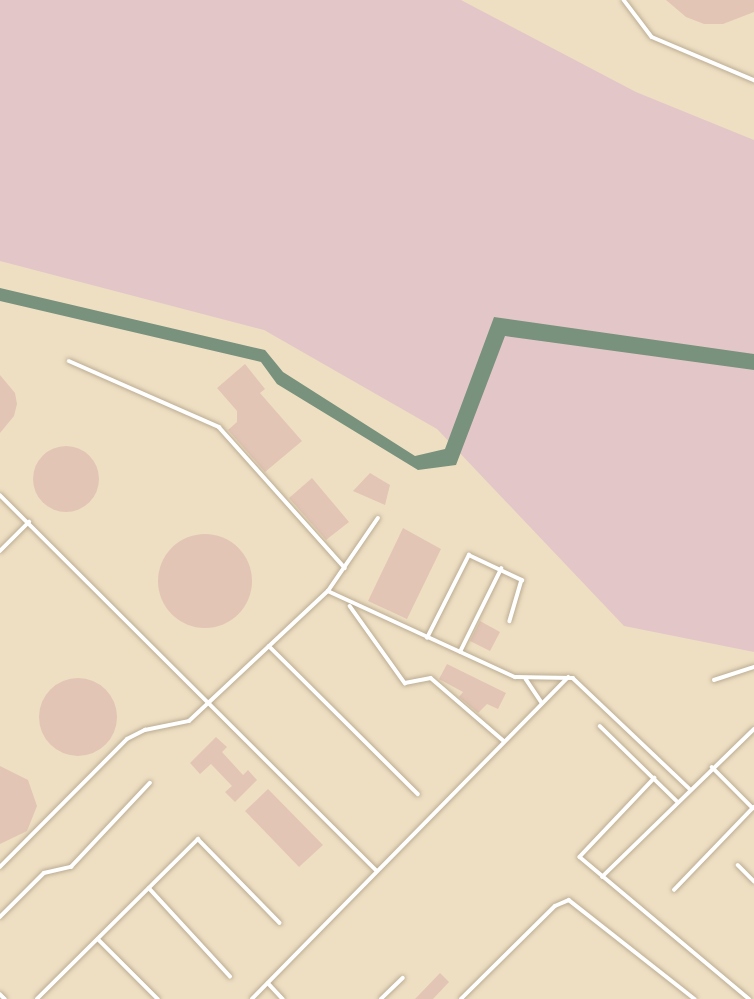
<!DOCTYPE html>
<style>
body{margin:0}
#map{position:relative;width:754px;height:999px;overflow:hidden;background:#eedfc3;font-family:"Sofia Sans Condensed",sans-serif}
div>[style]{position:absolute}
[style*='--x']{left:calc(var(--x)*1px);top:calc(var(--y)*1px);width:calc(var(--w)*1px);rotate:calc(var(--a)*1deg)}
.green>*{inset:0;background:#e3c7c8}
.water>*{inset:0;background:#79927d}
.building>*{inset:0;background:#e3c5b5}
.round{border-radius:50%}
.roads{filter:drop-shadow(0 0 2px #bbac92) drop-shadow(0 0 2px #bbac92)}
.service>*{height:3.5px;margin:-1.75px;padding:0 1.75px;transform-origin:1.75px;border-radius:1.75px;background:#fff}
span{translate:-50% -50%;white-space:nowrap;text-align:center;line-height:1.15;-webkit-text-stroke:7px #fff;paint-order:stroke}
</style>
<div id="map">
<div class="green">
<div style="clip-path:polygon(0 0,461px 0,636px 92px,754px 140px,754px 652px,624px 626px,437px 429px,264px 330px,0 261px)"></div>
</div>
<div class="water">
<div style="clip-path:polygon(0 288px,265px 350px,283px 372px,415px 456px,445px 449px,494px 317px,754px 354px,754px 370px,505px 336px,456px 465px,418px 470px,277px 384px,261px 362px,0 301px)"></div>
</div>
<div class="building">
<div style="clip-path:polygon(666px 0,754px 0,754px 12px,723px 24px,704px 24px,686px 17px)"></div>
<div style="clip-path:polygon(245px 364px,265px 389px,260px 393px,302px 441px,265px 472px,228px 430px,237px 422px,237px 411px,217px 388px)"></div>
<div style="clip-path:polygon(0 375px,15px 393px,17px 404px,14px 416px,0 433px)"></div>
<div class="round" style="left:33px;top:446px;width:66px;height:66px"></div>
<div style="clip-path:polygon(370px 473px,390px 485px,385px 505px,353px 491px)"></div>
<div style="clip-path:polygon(312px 478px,349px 522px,326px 540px,289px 498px)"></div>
<div style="clip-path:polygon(403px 528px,441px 549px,407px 619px,368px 601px)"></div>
<div class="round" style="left:158px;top:534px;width:94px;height:94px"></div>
<div style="clip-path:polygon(480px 621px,500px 632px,490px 651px,470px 641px)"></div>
<div style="clip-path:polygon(447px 664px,506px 693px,498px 709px,487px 704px,478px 713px,459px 697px,463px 692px,439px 679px)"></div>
<div class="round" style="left:39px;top:678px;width:78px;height:78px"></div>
<div style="clip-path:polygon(216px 737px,227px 747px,222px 752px,243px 775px,248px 770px,257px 780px,235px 802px,225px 792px,232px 786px,211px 764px,200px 774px,190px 763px)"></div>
<div style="clip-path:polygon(0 766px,28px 780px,37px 806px,27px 831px,0 844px)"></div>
<div style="clip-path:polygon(268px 789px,323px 845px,299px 867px,245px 811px)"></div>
<div style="clip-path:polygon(440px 973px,449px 982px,433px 999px,415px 999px)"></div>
</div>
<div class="roads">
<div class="service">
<div style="--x:624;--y:0;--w:46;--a:52.9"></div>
<div style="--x:652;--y:37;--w:111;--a:22.9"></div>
<div style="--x:69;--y:361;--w:164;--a:23.7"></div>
<div style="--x:219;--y:427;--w:189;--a:48.2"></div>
<div style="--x:0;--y:495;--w:532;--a:44.92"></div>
<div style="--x:0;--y:551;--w:41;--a:-45"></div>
<div style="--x:328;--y:591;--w:206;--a:24.7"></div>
<div style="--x:515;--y:677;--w:58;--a:1"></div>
<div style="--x:573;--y:678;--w:161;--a:43.5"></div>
<div style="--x:350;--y:606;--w:95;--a:54.5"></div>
<div style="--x:405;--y:683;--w:26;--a:-11"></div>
<div style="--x:431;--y:678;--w:96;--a:40.8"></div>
<div style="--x:427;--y:638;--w:93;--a:-63.2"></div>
<div style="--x:469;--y:555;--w:59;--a:25.3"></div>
<div style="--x:522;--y:580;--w:43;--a:106.3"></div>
<div style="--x:269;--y:646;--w:210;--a:44.8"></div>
<div style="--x:460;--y:652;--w:93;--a:-63.7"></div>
<div style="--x:526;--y:679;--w:29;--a:56"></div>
<div style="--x:714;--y:680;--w:42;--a:-18"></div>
<div style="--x:600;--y:726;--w:109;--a:44.3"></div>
<div style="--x:712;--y:767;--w:58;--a:45"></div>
<div style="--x:655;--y:778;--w:109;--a:133.5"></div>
<div style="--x:580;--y:857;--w:221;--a:40"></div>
<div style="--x:738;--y:865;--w:23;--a:45"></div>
<div style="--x:0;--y:867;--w:180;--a:-45.2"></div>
<div style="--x:127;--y:739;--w:20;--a:-27"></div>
<div style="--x:145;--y:730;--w:45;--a:-11.6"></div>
<div style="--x:189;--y:721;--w:190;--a:-43.1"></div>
<div style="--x:328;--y:591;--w:88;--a:-55.6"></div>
<div style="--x:602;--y:877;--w:212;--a:-44.2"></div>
<div style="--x:149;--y:888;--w:120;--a:47.4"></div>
<div style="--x:674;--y:890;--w:115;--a:-46.1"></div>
<div style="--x:0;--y:917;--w:62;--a:-45"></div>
<div style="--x:44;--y:873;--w:28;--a:-13"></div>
<div style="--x:71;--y:867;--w:115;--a:-46.8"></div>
<div style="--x:98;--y:939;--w:85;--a:45"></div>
<div style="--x:268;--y:983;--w:22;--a:47"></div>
<div style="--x:0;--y:994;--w:7;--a:45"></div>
<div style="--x:37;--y:999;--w:227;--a:-44.8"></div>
<div style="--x:198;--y:839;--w:117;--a:45.7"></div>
<div style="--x:252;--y:999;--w:451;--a:-45.5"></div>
<div style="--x:381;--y:999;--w:30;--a:-44"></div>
<div style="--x:461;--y:999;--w:132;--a:-44.7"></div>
<div style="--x:555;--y:906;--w:15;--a:-23"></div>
<div style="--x:569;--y:900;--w:160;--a:38.2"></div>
</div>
</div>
</div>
